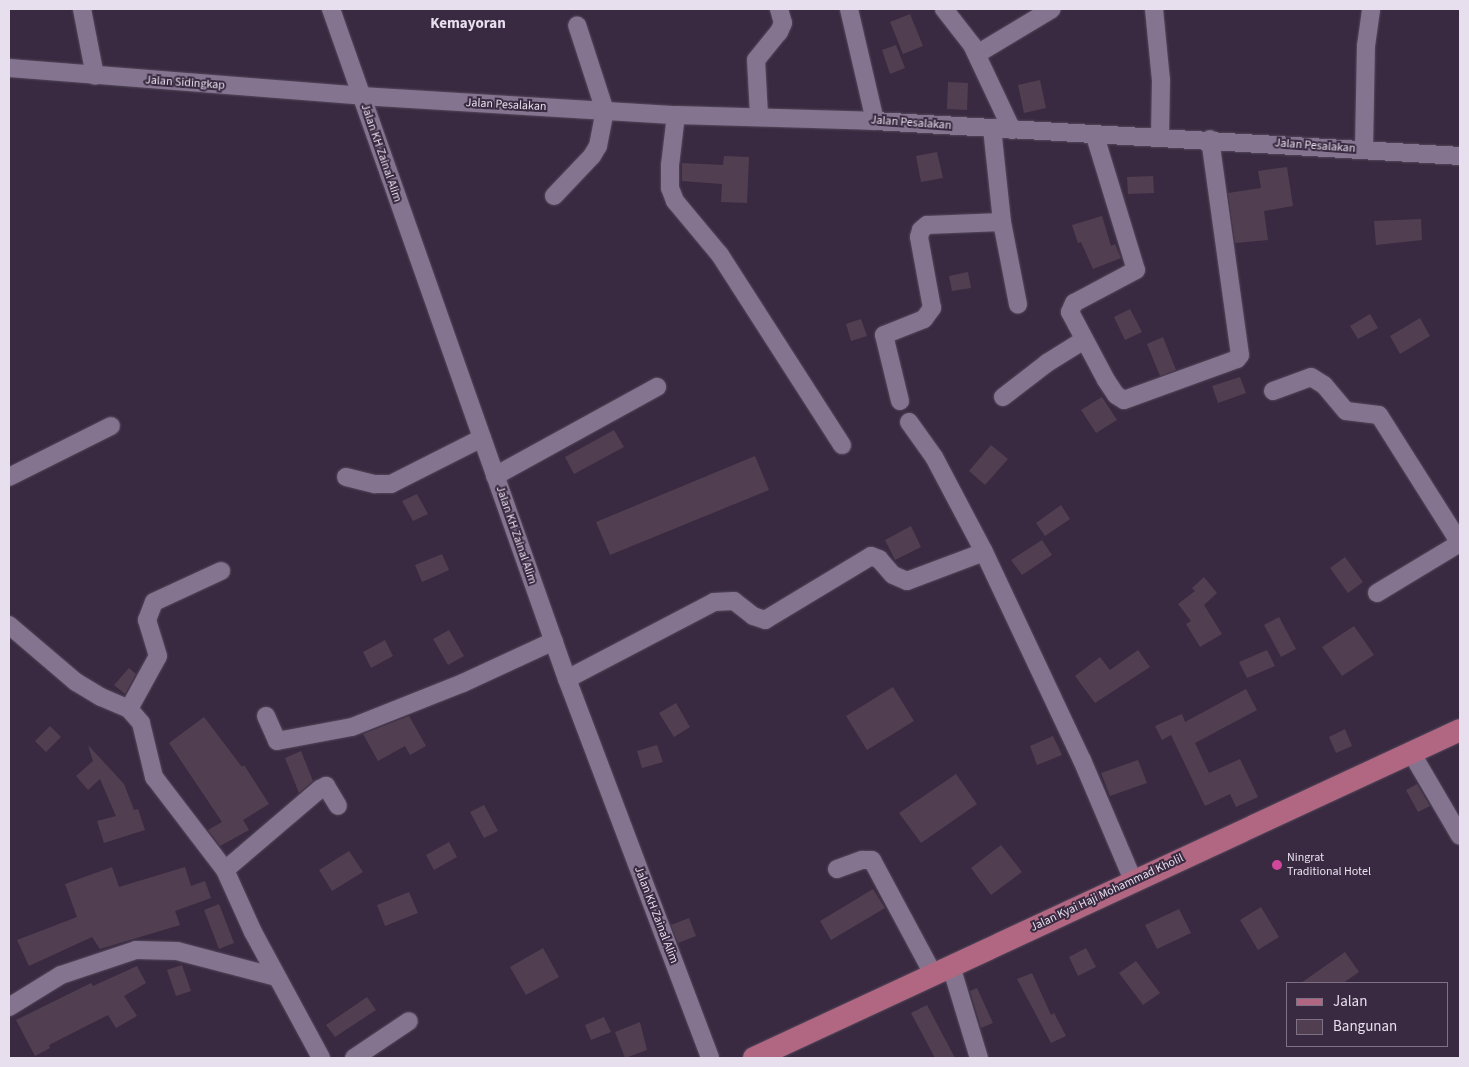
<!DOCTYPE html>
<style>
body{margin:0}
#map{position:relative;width:1469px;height:1067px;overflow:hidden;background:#392a41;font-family:"Source Sans 3",sans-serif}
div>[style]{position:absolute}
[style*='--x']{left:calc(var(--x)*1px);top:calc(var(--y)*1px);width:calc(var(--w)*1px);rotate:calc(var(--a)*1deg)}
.building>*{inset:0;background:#523e51}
.roads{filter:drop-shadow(0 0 1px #54485b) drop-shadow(0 0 1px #54485b)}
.minor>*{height:18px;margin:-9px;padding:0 9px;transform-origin:9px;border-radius:9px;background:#85748f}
.major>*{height:22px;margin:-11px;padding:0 11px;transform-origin:11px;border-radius:11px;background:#b16781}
.dots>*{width:14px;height:14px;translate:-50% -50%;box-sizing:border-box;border:2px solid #392a41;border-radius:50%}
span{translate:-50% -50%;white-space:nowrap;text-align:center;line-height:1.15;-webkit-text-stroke:4px #392a41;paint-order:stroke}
.street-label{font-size:12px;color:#e8dfee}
.poi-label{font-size:12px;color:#e8dfee}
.left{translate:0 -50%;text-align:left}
.quarter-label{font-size:15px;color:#e8dfee;font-weight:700}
.frame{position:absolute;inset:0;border:10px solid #e8dfee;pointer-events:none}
.legend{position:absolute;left:1286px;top:982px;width:162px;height:65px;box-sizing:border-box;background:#392a41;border:1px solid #7f7286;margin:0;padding:6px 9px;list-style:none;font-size:15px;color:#e8dfee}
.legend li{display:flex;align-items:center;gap:10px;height:25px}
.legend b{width:25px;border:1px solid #7f7286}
</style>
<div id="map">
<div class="building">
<div style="clip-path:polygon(910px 14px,923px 46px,903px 54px,890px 22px)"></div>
<div style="clip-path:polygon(896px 45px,905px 68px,890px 74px,882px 50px)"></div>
<div style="clip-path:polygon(1040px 80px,1046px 108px,1024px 113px,1018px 85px)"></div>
<div style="clip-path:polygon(948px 82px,968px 83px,967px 110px,947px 109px)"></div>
<div style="clip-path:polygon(937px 152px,943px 178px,921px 182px,916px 156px)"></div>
<div style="clip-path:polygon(724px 156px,749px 157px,747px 203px,721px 202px,722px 184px,682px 181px,682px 163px,723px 165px)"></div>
<div style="clip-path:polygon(1287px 167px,1293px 206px,1264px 211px,1268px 240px,1235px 243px,1228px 193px,1261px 188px,1258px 171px)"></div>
<div style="clip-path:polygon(1153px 176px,1154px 193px,1128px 194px,1127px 177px)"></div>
<div style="clip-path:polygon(1102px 216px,1111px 246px,1115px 244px,1121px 258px,1093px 269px,1081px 242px,1078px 243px,1072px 225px)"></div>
<div style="clip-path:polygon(1421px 219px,1422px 240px,1376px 245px,1374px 221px)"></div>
<div style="clip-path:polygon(968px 272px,971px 288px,952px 291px,949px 276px)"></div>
<div style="clip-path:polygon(1130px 309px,1142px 332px,1125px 340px,1114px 317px)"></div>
<div style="clip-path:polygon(1370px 314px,1378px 328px,1358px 339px,1350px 326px)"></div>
<div style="clip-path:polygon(1420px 318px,1430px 336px,1400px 354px,1390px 336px)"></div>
<div style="clip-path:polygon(861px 319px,867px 336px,851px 341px,846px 324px)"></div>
<div style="clip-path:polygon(1163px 337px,1176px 370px,1160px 376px,1147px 344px)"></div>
<div style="clip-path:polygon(1240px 377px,1246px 393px,1218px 403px,1212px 386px)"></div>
<div style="clip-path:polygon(1102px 397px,1117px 420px,1096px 433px,1081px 410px)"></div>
<div style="clip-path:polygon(614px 430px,624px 447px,574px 474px,565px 457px)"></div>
<div style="clip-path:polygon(991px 445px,1008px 459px,985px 485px,969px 471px)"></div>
<div style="clip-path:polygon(755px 456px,769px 490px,610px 555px,596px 522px)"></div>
<div style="clip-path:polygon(417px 494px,428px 514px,413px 521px,402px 501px)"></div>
<div style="clip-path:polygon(1061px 505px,1070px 519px,1045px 536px,1036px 523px)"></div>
<div style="clip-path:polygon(911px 526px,921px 547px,895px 560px,885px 540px)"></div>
<div style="clip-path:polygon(1042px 540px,1052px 555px,1022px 575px,1011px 560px)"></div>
<div style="clip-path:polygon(442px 554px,449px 570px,422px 582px,415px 565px)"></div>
<div style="clip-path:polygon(1345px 557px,1363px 582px,1348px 593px,1330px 568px)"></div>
<div style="clip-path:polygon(1204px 577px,1217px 593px,1204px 605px,1222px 634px,1200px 647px,1186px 624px,1191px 621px,1178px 604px,1195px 591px,1192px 588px)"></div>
<div style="clip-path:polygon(1279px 617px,1296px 649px,1281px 657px,1264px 625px)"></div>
<div style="clip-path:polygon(1354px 626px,1374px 655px,1342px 676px,1322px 647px)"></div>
<div style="clip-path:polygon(449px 630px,464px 656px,448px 665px,433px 639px)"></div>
<div style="clip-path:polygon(385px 640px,393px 656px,371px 668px,363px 652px)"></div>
<div style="clip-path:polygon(1138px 650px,1150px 667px,1095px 703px,1075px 676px,1100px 657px,1110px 670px)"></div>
<div style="clip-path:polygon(1267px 650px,1275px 666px,1247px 678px,1239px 662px)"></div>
<div style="clip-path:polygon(129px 668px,136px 674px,125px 694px,114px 685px)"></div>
<div style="clip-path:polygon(893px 687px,914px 721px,867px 750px,846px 716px)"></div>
<div style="clip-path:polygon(1246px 689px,1257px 710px,1195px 743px,1209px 773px,1240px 759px,1258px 797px,1236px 807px,1230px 794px,1205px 806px,1171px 735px,1162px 740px,1155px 726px,1182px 714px,1185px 722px)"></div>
<div style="clip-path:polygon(676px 703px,690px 727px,674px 737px,659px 713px)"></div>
<div style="clip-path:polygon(409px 716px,426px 746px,410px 755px,405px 746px,378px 761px,363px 734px)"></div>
<div style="clip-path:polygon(204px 717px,242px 767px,244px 765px,269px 804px,243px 820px,249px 830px,220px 846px,208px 830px,222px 822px,169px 743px)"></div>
<div style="clip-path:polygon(50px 726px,61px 737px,46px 752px,35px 741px)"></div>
<div style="clip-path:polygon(1345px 729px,1352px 746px,1336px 753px,1329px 737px)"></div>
<div style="clip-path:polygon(1053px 736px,1062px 755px,1037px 765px,1030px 746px)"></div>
<div style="clip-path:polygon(88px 745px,124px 784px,134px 810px,138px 809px,145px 830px,104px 843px,97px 821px,116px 816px,100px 779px,88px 790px,76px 776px,93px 761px)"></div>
<div style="clip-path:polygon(657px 745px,663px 762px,642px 768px,637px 751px)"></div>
<div style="clip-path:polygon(301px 751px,313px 781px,299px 793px,285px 758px)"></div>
<div style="clip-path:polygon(1138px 760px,1147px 783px,1110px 796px,1101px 773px)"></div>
<div style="clip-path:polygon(956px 774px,977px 804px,921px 843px,899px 813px)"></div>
<div style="clip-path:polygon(1417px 784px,1430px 806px,1418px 812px,1406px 790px)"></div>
<div style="clip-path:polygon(484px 805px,498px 831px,484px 838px,470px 812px)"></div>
<div style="clip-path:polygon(449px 842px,457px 857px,434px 870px,426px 855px)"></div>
<div style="clip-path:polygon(1001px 845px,1022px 872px,991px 895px,971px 868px)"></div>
<div style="clip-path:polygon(349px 851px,363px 872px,332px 891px,319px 870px)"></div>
<div style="clip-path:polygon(112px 867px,119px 887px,185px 867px,191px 886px,205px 881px,211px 898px,175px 911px,180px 925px,100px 949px,92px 937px,29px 966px,17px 940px,77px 917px,65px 884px)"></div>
<div style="clip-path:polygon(873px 889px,885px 908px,831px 940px,820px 921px)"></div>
<div style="clip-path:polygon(409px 892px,418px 913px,385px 926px,377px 905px)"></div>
<div style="clip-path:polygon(219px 904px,234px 943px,219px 949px,204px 910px)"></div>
<div style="clip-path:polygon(1261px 907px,1279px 937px,1258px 950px,1240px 920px)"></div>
<div style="clip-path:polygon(1179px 909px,1191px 933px,1157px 949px,1145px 925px)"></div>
<div style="clip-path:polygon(689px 918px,696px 936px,678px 943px,671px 925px)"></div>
<div style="clip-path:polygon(543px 948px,559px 977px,526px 995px,510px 967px)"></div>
<div style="clip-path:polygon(1086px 948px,1096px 967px,1078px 976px,1069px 957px)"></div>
<div style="clip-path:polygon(1345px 952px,1359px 972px,1343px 983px,1301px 983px)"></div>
<div style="clip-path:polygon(1136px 961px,1160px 993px,1143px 1005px,1119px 973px)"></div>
<div style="clip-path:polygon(182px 965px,191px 991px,176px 996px,167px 970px)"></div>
<div style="clip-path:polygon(137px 966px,146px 983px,124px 996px,137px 1016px,116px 1028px,108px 1015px,49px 1045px,50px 1048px,35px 1056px,16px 1020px,91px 983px,93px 986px)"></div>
<div style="clip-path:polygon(1032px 973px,1051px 1015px,1054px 1013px,1066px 1036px,1051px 1043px,1017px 979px)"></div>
<div style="clip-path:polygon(977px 988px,993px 1023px,981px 1028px,970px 991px)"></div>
<div style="clip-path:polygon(367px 997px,376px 1010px,335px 1037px,326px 1025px)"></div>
<div style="clip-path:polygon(927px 1005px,955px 1058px,935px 1058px,911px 1013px)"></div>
<div style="clip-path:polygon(604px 1017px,611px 1032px,591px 1040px,585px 1025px)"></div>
<div style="clip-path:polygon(640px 1022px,647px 1050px,625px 1058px,615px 1032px)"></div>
</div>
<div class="roads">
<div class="minor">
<div style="--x:82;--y:9;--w:68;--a:79"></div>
<div style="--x:331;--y:9;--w:710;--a:70.6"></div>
<div style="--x:567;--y:679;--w:405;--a:69.3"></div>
<div style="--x:849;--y:9;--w:115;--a:76.9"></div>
<div style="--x:944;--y:9;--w:46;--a:52.1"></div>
<div style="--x:972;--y:45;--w:94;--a:64.8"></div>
<div style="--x:1154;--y:9;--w:71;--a:84.4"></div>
<div style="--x:1161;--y:80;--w:58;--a:91"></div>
<div style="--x:977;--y:54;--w:87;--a:-31"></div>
<div style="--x:9;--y:68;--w:353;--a:4.5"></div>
<div style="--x:361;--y:96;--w:316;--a:3.5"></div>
<div style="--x:676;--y:115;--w:199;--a:1.7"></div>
<div style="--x:875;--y:121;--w:586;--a:3.42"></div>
<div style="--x:676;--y:115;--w:50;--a:96.8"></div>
<div style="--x:670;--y:165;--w:23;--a:90"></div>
<div style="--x:670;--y:188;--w:14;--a:69"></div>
<div style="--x:675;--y:201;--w:70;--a:50.2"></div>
<div style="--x:720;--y:255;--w:226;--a:57.3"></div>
<div style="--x:759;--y:115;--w:55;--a:-93.1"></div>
<div style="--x:756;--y:60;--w:36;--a:-51"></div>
<div style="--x:779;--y:32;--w:10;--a:-66"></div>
<div style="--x:783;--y:23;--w:15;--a:-106"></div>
<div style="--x:992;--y:128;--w:95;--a:83.9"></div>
<div style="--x:1002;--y:222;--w:84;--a:79"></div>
<div style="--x:1095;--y:136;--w:140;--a:73"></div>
<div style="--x:1136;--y:270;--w:70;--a:152"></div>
<div style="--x:1074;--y:303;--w:10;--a:114"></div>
<div style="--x:1070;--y:312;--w:77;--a:62.1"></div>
<div style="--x:1106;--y:380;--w:18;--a:56"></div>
<div style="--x:1116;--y:395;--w:9;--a:32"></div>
<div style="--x:1124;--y:400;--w:120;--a:-19.9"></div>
<div style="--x:1237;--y:359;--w:5;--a:-53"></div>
<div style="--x:1240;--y:355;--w:218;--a:-97.9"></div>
<div style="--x:1364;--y:149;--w:103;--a:-88.9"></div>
<div style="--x:1366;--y:46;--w:37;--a:-82"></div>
<div style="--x:554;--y:196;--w:55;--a:-46.5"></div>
<div style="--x:592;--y:156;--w:12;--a:-59"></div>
<div style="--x:598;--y:146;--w:36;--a:-79"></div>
<div style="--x:605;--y:111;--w:90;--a:-108"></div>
<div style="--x:1273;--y:391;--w:40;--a:-20.2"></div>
<div style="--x:1311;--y:377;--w:15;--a:32"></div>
<div style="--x:1324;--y:385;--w:34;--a:50"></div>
<div style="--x:1346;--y:411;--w:33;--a:7"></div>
<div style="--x:1379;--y:415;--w:151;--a:57.7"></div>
<div style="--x:1003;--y:397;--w:56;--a:-37.7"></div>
<div style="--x:1047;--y:363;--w:44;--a:-31.9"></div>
<div style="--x:900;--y:401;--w:68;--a:-103.6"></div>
<div style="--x:884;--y:335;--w:43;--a:-21.8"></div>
<div style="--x:924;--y:319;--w:14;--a:-54"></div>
<div style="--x:932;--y:308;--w:72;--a:-100.4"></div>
<div style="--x:919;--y:237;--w:7;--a:-74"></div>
<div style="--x:921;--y:230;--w:8;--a:-40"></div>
<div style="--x:927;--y:225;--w:75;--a:-2.3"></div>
<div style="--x:909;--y:422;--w:43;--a:54.5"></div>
<div style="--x:934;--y:457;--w:107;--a:62.2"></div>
<div style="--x:984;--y:552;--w:230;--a:64.8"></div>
<div style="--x:1082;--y:760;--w:130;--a:67"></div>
<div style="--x:495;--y:476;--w:185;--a:-28.8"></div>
<div style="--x:9;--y:477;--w:114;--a:-26.6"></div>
<div style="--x:346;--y:477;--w:30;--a:14"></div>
<div style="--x:375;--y:484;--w:16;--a:0"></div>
<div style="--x:391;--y:484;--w:102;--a:-26.8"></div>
<div style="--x:1377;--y:593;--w:97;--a:-31.1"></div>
<div style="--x:9;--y:625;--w:88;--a:40.4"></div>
<div style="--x:76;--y:682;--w:29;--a:31"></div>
<div style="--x:101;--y:697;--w:30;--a:23"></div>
<div style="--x:129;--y:709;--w:18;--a:49"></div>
<div style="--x:141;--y:723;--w:56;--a:76.5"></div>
<div style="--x:154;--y:777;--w:117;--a:52.6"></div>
<div style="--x:225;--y:870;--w:68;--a:65.7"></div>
<div style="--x:253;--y:932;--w:143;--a:61.6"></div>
<div style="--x:567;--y:679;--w:166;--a:-27.6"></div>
<div style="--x:714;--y:602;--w:20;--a:-3"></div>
<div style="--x:734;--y:601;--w:24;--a:38"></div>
<div style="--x:753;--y:616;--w:13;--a:18"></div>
<div style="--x:765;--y:620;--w:124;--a:-31.1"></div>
<div style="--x:871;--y:556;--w:9;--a:21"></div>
<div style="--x:879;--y:559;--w:21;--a:49"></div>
<div style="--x:893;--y:575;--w:15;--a:23"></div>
<div style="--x:907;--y:581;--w:82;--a:-20.6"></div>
<div style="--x:129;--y:709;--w:60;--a:-61.3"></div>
<div style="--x:158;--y:656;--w:38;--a:-107"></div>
<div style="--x:147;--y:620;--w:19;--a:-69"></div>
<div style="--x:154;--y:602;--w:74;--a:-24.8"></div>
<div style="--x:266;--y:716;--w:27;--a:66"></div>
<div style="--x:277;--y:741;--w:76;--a:-10.6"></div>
<div style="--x:352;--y:727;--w:119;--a:-21.6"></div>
<div style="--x:463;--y:683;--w:100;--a:-24.8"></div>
<div style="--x:1411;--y:752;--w:97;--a:59.7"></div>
<div style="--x:837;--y:869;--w:27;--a:-20"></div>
<div style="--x:862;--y:860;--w:10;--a:0"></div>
<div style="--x:872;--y:860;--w:129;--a:61.8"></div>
<div style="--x:225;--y:870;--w:125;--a:-40.5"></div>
<div style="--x:320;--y:789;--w:7;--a:-27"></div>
<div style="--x:326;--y:786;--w:23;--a:59"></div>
<div style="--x:951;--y:966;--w:96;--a:73.1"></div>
<div style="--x:9;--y:1007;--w:61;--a:-31.6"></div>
<div style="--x:61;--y:975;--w:79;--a:-18.4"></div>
<div style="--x:136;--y:950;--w:41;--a:1.4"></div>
<div style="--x:177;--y:951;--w:102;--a:14.7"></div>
<div style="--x:354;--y:1058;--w:66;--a:-33.9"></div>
</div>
<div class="major">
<div style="--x:754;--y:1058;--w:778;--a:-24.92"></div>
</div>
</div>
<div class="dots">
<div style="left:1277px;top:865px;background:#d1479c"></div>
</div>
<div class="street-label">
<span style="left:185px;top:83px;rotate:4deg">Jalan Sidingkap</span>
<span style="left:506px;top:105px;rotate:3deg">Jalan Pesalakan</span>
<span style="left:911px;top:123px;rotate:4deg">Jalan Pesalakan</span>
<span style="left:1315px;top:146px;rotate:4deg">Jalan Pesalakan</span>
<span style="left:381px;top:153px;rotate:71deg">Jalan KH Zainal Alim</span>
<span style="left:516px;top:535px;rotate:71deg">Jalan KH Zainal Alim</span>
<span style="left:1107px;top:893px;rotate:-25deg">Jalan Kyai Haji Mohammad Kholil</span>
<span style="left:656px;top:915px;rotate:69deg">Jalan KH Zainal Alim</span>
</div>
<div class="poi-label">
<span class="left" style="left:1287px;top:865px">Ningrat<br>Traditional Hotel</span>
</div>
<div class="quarter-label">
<span style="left:468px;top:24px">Kemayoran</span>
</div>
<div class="frame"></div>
<ul class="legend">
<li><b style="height:6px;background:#b16781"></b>Jalan</li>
<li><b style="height:14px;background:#523e51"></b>Bangunan</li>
</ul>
</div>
